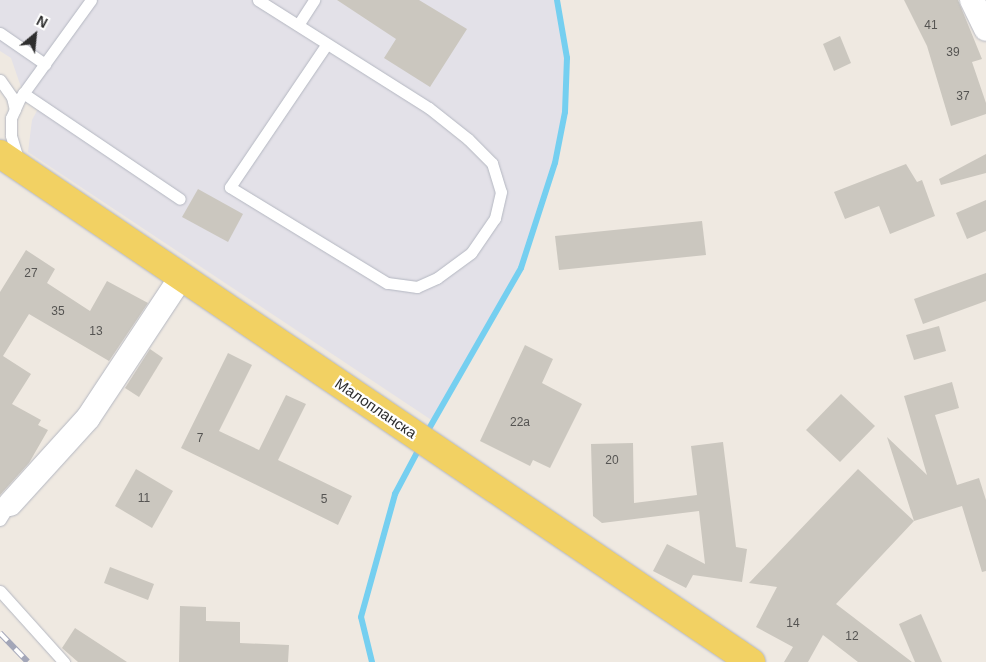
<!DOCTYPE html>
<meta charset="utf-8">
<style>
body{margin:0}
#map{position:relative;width:986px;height:662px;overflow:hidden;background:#efe9e1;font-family:Arial,sans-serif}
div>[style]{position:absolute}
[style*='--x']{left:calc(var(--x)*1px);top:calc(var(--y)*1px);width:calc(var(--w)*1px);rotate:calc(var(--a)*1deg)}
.industrial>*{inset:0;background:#e3e1e8}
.stream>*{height:6px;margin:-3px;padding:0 3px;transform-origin:3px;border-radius:3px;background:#75cff0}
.building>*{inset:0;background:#cbc7bf}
.roads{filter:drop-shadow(0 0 1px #b4b7c1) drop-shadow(0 0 1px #b4b7c1)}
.lane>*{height:11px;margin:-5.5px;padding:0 5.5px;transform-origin:5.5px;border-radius:5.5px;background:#fff}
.street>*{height:24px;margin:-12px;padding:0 12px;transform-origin:12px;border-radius:12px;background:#fff}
.primary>*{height:28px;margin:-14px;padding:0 14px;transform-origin:14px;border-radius:14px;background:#f2d163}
.rail>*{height:5.5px;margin-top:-2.75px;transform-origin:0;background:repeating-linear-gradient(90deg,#fff 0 11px,#a3a6b8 0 22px);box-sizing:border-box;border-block:1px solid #a3a6b8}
span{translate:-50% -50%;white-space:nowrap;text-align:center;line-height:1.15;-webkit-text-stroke:4.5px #fff;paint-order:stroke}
.number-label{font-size:12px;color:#555452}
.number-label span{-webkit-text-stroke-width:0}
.street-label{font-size:15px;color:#2e2e2e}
.north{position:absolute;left:10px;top:10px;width:50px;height:50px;-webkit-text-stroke:4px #fff;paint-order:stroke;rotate:28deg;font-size:14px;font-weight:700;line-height:20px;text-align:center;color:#2e2e2e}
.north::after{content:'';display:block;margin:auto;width:18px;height:22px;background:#2e2e2e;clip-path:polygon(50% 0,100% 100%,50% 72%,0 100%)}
</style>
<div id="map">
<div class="industrial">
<div style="clip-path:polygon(0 0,557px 0,567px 58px,565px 112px,555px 163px,521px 268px,433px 421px,28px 152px,32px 120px,39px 107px,23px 93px,11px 58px,0 51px)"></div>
</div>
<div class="stream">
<div style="--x:426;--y:434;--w:191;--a:-60.2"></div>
<div style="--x:521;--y:268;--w:110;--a:-72.1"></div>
<div style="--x:555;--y:163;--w:52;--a:-78.9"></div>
<div style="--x:565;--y:112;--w:54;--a:-87.9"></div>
<div style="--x:567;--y:58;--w:59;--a:-99.8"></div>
<div style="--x:372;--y:662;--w:46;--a:-103.7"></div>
<div style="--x:361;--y:617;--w:128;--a:-74.5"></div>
<div style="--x:395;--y:494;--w:55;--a:-62"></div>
</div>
<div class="building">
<div style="clip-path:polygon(337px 0,419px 0,467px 29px,430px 87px,384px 58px,396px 39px)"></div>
<div style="clip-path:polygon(904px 0,958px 0,982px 59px,972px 62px,986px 103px,986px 114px,951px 126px,927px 46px)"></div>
<div style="clip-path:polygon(840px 36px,851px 63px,834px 71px,823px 44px)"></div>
<div style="clip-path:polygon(986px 154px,986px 173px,941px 185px,939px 179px)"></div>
<div style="clip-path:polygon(906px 164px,917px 182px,922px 180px,935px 216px,890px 234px,879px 206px,845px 219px,834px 192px)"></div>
<div style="clip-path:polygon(198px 189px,243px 214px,228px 242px,182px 217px)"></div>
<div style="clip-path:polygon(986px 200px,986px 231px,967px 239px,956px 213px)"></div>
<div style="clip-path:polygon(702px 221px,706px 255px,559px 270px,555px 236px)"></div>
<div style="clip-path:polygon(26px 250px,55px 269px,47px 283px,90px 311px,107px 281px,148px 303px,109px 361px,29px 314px,3px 356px,31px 374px,12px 404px,41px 420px,38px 425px,48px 430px,29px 463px,0 495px,0 292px)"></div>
<div style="clip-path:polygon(986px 273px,986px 301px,923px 324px,914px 299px)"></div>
<div style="clip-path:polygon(939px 326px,946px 351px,914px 360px,906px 335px)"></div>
<div style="clip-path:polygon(525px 345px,553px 359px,542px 383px,582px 404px,550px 468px,533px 460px,530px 466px,480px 441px)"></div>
<div style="clip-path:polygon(150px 349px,163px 358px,139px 397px,125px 388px)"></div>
<div style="clip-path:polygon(228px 353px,252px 365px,219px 431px,259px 450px,286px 395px,306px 404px,278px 460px,352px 496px,338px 525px,181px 448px)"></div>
<div style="clip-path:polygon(952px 382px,959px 408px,935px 415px,957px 485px,979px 478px,986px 500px,986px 571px,982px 572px,962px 506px,914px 521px,836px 604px,912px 662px,858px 662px,823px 635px,808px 662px,784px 662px,793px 647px,756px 627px,777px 587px,749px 583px,858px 469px,914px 521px,887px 437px,927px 475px,904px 396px)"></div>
<div style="clip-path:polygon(841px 394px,875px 426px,840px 462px,806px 430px)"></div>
<div style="clip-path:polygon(723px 442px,736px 547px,747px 549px,742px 582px,693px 575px,686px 588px,653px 571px,667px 544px,705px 564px,699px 511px,602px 523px,593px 516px,591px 444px,633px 443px,634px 503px,697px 495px,691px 446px)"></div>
<div style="clip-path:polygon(136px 469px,173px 491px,152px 528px,115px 506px)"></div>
<div style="clip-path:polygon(110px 567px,154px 584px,148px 600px,104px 583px)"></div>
<div style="clip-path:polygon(180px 606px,206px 607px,206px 621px,240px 622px,240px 643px,289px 645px,288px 662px,179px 662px)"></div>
<div style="clip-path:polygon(921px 614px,942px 662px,915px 662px,899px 624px)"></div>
<div style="clip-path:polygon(75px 628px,127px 662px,78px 662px,62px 648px)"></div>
</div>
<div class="roads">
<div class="lane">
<div style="--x:258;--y:0;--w:202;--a:32.3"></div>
<div style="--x:429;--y:108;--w:50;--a:38.5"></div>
<div style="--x:468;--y:139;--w:34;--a:45"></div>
<div style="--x:492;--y:163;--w:30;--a:73"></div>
<div style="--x:501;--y:192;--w:27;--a:103"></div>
<div style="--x:495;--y:218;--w:42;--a:124.4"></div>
<div style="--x:471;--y:253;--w:42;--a:143.7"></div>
<div style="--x:437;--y:278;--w:22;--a:156"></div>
<div style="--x:417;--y:287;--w:30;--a:-172"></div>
<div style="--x:387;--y:283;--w:184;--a:-148.6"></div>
<div style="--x:230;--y:187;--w:171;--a:-55.9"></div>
<div style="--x:298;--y:25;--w:30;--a:-57"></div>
<div style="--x:0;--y:33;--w:55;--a:34.6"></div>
<div style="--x:0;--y:80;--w:21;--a:55"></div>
<div style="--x:12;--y:97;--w:13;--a:77"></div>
<div style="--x:23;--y:93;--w:189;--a:34"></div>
<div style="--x:19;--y:162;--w:28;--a:-107"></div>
<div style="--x:11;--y:135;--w:17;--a:-90"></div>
<div style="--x:11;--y:118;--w:22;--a:-66"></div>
<div style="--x:20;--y:98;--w:121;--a:-54.1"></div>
<div style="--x:0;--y:520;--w:19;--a:-58"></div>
<div style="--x:0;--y:591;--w:96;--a:48"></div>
</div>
<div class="street">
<div style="--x:972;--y:0;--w:32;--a:64"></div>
<div style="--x:10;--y:504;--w:116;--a:-47.8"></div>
<div style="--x:88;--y:418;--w:170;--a:-56.5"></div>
</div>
<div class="primary">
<div style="--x:0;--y:154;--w:907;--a:34.08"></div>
</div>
</div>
<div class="rail">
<div style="--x:0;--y:633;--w:40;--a:46"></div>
</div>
<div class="number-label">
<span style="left:931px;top:26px">41</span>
<span style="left:953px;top:53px">39</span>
<span style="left:963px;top:97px">37</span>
<span style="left:31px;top:274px">27</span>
<span style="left:58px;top:312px">35</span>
<span style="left:96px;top:332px">13</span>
<span style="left:520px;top:423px">22a</span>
<span style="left:200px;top:439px">7</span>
<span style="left:612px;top:461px">20</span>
<span style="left:144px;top:499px">11</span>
<span style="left:324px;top:500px">5</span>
<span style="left:793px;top:624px">14</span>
<span style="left:852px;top:637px">12</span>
</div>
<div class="street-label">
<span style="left:376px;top:408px;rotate:34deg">Малопланска</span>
</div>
<div class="north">N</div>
</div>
